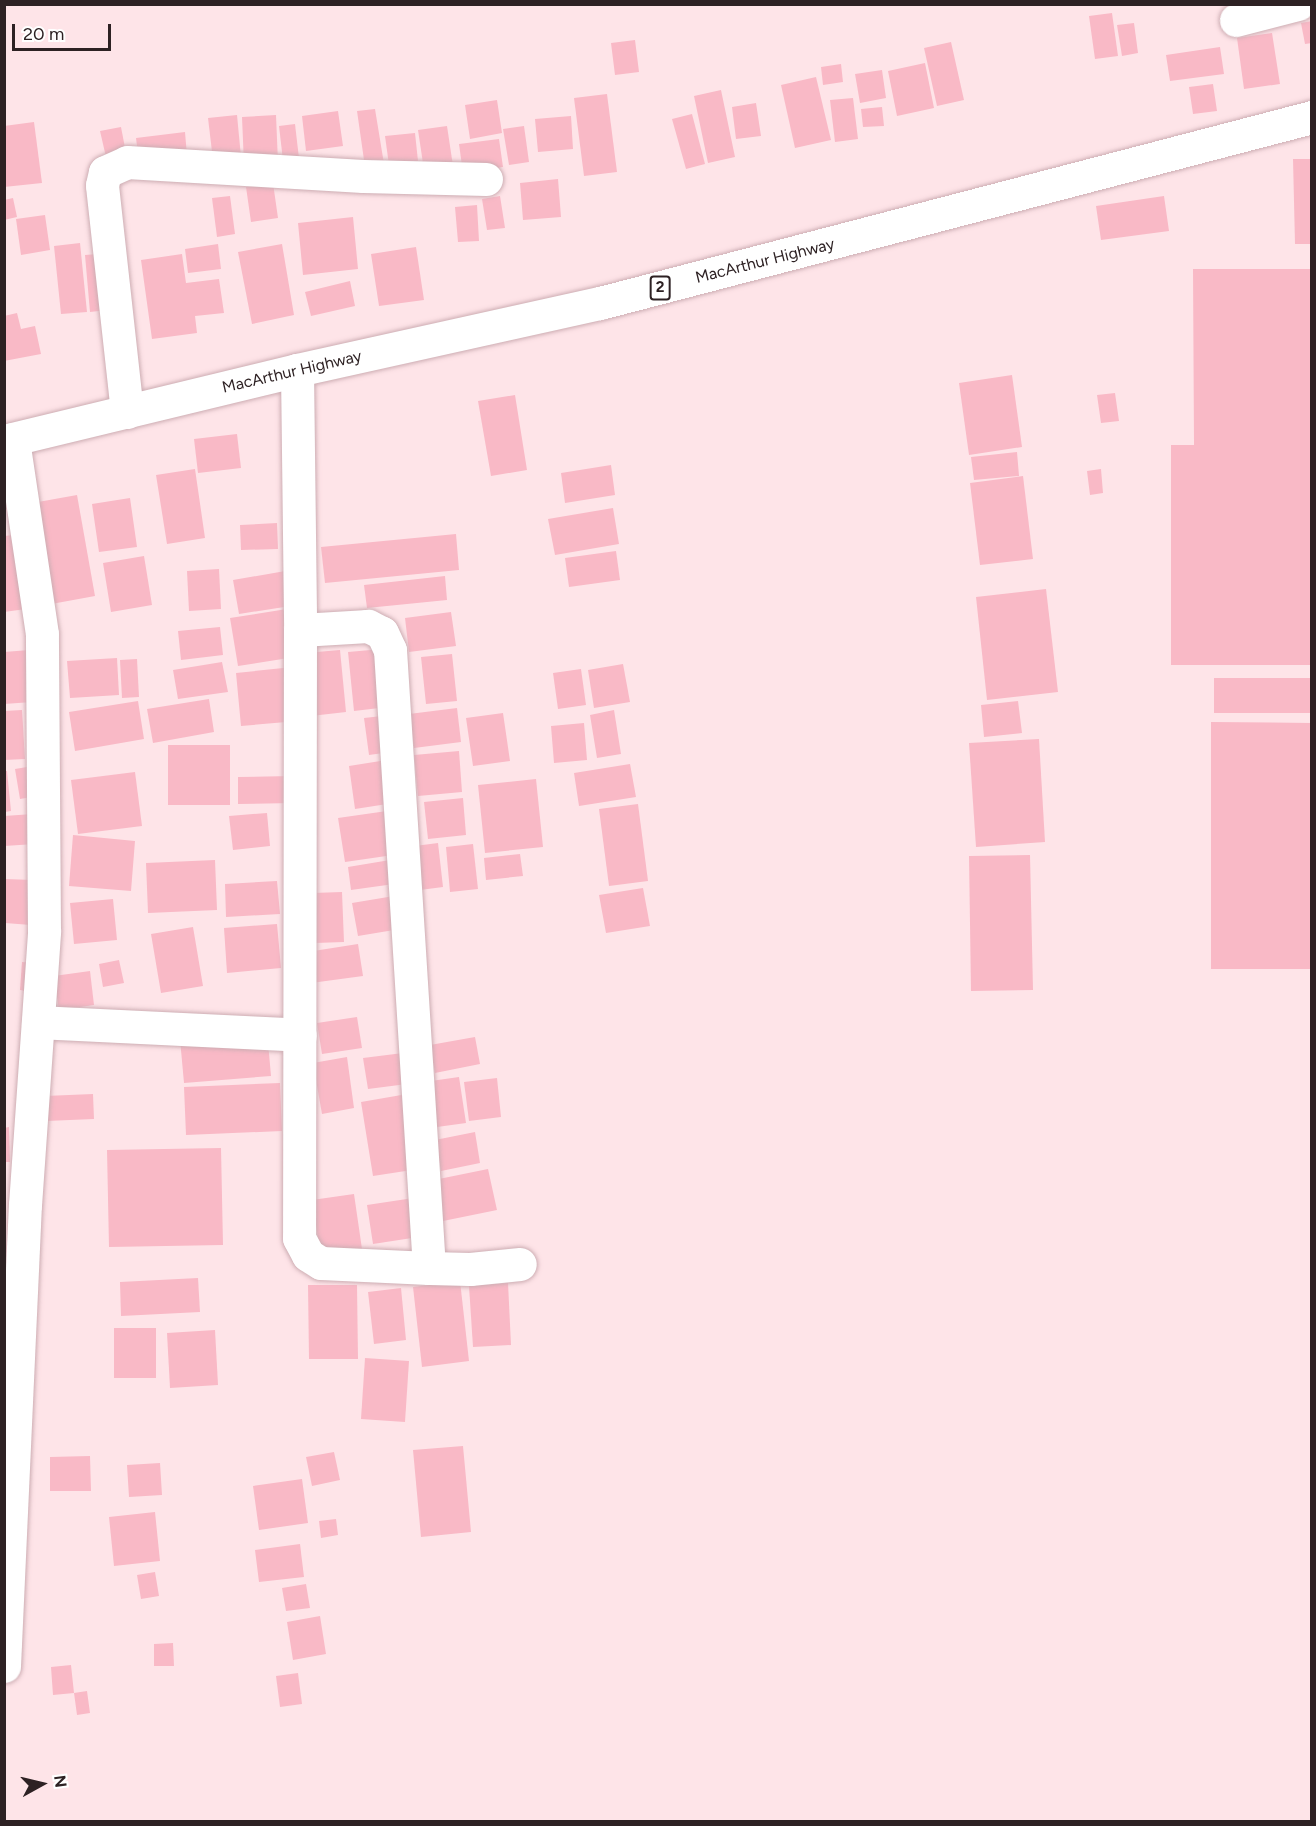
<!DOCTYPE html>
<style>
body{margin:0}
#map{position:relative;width:1316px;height:1826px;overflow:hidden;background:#fee4e8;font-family:Figtree,sans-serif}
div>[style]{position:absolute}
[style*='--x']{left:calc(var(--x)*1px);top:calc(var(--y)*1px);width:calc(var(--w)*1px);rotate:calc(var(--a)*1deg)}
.building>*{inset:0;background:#f9b9c6}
.roads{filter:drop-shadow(0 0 2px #cdadb3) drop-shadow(0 0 2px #cdadb3)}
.street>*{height:33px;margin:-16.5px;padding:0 16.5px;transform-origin:16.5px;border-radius:16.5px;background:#fff}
.highway>*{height:33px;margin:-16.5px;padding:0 16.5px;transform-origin:16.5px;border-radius:16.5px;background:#fff}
span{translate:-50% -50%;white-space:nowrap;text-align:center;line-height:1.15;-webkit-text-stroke:5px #fff;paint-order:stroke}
.shield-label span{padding:2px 4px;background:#fff;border:2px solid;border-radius:4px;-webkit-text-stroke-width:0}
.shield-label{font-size:15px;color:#2d2123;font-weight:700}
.street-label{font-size:16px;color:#2d2123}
.frame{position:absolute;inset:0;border:6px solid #2d2123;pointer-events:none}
.north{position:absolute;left:12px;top:1754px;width:60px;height:60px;-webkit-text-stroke:4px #fff;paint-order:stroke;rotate:82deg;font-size:16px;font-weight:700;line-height:24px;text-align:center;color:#2d2123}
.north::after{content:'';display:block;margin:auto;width:21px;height:27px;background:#2d2123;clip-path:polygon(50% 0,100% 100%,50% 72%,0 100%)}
.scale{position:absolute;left:12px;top:24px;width:99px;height:27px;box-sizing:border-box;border:3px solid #2d2123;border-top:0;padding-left:8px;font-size:18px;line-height:21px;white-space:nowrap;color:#2d2123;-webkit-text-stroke:4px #fff;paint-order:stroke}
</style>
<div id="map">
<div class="building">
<div style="clip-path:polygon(1112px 13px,1118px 56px,1095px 59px,1089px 16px)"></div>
<div style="clip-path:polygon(1312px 21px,1312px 43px,1305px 44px,1301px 23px)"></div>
<div style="clip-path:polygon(1134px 23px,1138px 53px,1122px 56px,1117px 25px)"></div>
<div style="clip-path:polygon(1272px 33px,1280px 84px,1244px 89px,1237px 38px)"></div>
<div style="clip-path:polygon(635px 40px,639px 72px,615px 75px,611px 43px)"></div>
<div style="clip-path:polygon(951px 42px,964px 100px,937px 106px,924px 48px)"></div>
<div style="clip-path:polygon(1220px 47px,1224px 74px,1170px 81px,1166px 55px)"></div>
<div style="clip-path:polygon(925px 63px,934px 108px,897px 116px,888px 71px)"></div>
<div style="clip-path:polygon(841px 64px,843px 82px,823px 85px,821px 67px)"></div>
<div style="clip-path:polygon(882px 70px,886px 98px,860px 103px,855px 74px)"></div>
<div style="clip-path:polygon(816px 77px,831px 140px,795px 148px,781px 85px)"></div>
<div style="clip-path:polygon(1213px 84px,1217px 111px,1193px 114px,1189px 87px)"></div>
<div style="clip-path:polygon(721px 90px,735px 157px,708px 163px,694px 96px)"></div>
<div style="clip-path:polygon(607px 94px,617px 172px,584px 176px,574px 98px)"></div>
<div style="clip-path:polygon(853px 98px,858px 139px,835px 142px,830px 100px)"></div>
<div style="clip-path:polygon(497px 100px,502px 133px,470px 139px,465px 105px)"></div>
<div style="clip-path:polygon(756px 103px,761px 136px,736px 139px,732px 107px)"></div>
<div style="clip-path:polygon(882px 107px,884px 126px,863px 127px,861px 109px)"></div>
<div style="clip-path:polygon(375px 109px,384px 164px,365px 167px,357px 111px)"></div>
<div style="clip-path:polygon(338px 111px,343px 146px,306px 151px,302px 116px)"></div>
<div style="clip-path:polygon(692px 114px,705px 164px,686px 169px,672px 119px)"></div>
<div style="clip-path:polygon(237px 115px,241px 157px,213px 160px,208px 118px)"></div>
<div style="clip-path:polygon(276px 115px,278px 163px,244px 164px,242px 117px)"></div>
<div style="clip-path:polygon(571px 116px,573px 149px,538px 152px,535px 119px)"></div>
<div style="clip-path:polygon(34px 122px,42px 183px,4px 187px,4px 126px)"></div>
<div style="clip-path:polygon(295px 124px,300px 167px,284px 169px,279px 126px)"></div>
<div style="clip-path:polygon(447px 126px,453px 166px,424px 170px,418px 130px)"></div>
<div style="clip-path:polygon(524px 126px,529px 162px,509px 165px,503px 129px)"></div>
<div style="clip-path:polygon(121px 127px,126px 153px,106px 157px,100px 131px)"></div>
<div style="clip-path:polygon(185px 132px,187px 156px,139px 161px,136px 138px)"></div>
<div style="clip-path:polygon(415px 133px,418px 161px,389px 165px,385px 136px)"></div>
<div style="clip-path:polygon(499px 139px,503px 167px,463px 173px,459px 144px)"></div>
<div style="clip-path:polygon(1293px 159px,1312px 159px,1312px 244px,1295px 244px)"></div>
<div style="clip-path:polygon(558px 179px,561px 217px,523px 220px,520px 183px)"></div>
<div style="clip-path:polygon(273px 183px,278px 218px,251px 222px,246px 187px)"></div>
<div style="clip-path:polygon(230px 196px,235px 234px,217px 237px,212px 198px)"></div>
<div style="clip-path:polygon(500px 196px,505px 228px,487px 230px,482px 199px)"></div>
<div style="clip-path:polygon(1164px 196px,1169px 231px,1101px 240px,1096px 206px)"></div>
<div style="clip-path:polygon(13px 198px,17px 217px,4px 220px,4px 200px)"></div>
<div style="clip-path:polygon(477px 205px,479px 241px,458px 242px,455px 207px)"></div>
<div style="clip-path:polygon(45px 215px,50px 250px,21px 255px,16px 219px)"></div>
<div style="clip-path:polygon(353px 217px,358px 269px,303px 275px,298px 223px)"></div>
<div style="clip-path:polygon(80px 243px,87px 312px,61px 314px,54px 246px)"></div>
<div style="clip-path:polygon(218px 244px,221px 269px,188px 273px,185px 249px)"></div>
<div style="clip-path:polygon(282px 244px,294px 315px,252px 324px,238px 252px)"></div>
<div style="clip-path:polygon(416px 247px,424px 300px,379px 306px,371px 254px)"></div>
<div style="clip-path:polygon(111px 253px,116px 309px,90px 312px,85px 255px)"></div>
<div style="clip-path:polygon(182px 254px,186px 283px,219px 279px,224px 313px,195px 316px,197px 333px,152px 339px,141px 260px)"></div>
<div style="clip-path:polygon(1193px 269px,1312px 269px,1312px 665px,1171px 665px,1171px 445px,1194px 445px)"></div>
<div style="clip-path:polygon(350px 281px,355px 306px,311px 316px,305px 292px)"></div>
<div style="clip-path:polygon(17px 313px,21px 329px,35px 326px,41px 354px,4px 361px,4px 316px)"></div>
<div style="clip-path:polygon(1012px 375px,1022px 447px,969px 455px,959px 383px)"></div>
<div style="clip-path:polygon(1115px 393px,1119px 421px,1101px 423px,1097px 395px)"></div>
<div style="clip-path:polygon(515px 395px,527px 470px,491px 476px,478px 401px)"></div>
<div style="clip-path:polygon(237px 434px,241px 468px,198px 473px,194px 439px)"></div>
<div style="clip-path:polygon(1017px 452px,1019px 476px,974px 480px,971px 457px)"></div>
<div style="clip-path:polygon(611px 465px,615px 495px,565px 503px,561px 473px)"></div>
<div style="clip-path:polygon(195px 469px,205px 538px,167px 544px,156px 475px)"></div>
<div style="clip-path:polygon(1101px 469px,1103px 493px,1090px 495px,1087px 471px)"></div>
<div style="clip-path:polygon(1023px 476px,1033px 559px,980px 565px,970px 483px)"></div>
<div style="clip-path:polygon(77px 495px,95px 596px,46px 605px,27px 504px)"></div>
<div style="clip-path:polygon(130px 498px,137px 547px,99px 552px,92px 504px)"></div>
<div style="clip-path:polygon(613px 508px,619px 544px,555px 555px,548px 519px)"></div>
<div style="clip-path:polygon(277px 523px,278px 549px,241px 550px,240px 525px)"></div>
<div style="clip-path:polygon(24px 534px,33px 608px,4px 612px,4px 536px)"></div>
<div style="clip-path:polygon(456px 534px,459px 570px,325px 583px,321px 547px)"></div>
<div style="clip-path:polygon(616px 551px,620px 580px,569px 587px,565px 558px)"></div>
<div style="clip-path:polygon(144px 556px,152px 605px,111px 612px,103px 563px)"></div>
<div style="clip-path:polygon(219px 569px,221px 609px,189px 611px,187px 571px)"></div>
<div style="clip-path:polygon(291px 570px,297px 605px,239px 614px,233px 580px)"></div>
<div style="clip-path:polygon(445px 576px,447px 600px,367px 608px,364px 585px)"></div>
<div style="clip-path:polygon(1046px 589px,1058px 692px,987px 700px,976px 597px)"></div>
<div style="clip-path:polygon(287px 609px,295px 657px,238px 666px,230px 618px)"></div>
<div style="clip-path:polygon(451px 612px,456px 646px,409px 652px,405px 618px)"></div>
<div style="clip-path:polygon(220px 627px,223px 655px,181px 660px,178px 631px)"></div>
<div style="clip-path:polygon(42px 649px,46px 701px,4px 704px,4px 652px)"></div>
<div style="clip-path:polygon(382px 649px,388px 707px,354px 711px,348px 652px)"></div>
<div style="clip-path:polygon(340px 650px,346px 712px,311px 716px,305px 653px)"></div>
<div style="clip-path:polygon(452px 654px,457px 701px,426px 704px,421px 657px)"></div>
<div style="clip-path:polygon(117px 658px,119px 695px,70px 698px,67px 661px)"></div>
<div style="clip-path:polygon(137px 659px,139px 697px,122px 698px,120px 660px)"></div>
<div style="clip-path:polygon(222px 662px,228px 692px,178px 699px,173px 670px)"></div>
<div style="clip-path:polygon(623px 664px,630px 702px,594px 708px,588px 670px)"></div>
<div style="clip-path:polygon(293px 667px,298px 721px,241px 726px,236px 673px)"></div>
<div style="clip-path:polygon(581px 669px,586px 705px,558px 709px,553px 673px)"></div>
<div style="clip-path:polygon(1214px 678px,1312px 678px,1312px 713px,1214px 713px)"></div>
<div style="clip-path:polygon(209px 699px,214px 732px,153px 743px,147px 709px)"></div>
<div style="clip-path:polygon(138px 701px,144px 739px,75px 751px,69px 712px)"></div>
<div style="clip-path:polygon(1018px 701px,1022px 733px,984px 737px,981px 705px)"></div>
<div style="clip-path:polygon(457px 708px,461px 742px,414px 748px,409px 714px)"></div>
<div style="clip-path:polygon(22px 710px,25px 759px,4px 760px,4px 711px)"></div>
<div style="clip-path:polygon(614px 710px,621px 754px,597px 758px,590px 715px)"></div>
<div style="clip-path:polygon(503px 713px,510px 761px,473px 766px,466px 718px)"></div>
<div style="clip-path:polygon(400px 714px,405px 750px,369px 755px,364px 718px)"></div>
<div style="clip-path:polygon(1211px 722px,1312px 723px,1312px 969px,1211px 969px)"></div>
<div style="clip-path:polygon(584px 723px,587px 760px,554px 763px,551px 726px)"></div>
<div style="clip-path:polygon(1039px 739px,1045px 842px,976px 847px,969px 743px)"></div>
<div style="clip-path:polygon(168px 745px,230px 745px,230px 805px,168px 805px)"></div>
<div style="clip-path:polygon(459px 751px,462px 792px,418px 796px,414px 755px)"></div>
<div style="clip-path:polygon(393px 759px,400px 802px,355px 809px,349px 766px)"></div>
<div style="clip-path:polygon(630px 764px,636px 797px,579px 806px,574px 773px)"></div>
<div style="clip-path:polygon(33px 766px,37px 796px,20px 799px,15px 769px)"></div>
<div style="clip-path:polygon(5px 771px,7px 771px,11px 811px,5px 812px)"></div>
<div style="clip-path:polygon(135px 772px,142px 826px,78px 834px,71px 780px)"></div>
<div style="clip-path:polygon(292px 776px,293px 803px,238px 804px,238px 777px)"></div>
<div style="clip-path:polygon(536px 779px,543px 847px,485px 853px,478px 785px)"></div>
<div style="clip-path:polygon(463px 798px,466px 835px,428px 839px,424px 802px)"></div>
<div style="clip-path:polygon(638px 804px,648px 881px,609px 886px,599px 809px)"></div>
<div style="clip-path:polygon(401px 809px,407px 853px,345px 862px,338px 818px)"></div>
<div style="clip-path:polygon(267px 813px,270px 846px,233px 850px,229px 816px)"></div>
<div style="clip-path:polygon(33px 814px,35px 844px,4px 846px,4px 816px)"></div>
<div style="clip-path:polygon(73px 835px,135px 841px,131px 891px,69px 886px)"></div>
<div style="clip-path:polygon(438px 843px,443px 887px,420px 890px,415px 846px)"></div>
<div style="clip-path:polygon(473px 844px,478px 889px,450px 892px,446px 847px)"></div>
<div style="clip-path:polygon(520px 854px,523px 876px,486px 880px,484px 858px)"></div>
<div style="clip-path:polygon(1030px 855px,1033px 990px,971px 991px,969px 856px)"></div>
<div style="clip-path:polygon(215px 860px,217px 910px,148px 913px,146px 863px)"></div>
<div style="clip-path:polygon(390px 860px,394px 884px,351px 890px,348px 867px)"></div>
<div style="clip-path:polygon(5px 879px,33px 880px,31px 925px,5px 923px)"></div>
<div style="clip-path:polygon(277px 881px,280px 914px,226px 917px,225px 884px)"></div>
<div style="clip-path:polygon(643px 888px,650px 926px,606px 933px,599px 895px)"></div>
<div style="clip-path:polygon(342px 892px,344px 942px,315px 943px,313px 893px)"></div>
<div style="clip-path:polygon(394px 896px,400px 929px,358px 936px,352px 903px)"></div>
<div style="clip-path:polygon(113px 899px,117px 940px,74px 944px,70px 903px)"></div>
<div style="clip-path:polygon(277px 924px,281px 968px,227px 973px,224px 928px)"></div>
<div style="clip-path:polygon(193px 927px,203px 986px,161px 993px,151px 934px)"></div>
<div style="clip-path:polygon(358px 944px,363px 976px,311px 983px,307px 952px)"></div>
<div style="clip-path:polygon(119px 960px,124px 983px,103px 987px,99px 964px)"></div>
<div style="clip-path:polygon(22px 962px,35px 963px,32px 992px,20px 990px)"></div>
<div style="clip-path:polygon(90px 971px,94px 1005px,59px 1010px,54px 976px)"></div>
<div style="clip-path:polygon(357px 1017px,362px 1048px,322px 1054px,317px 1023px)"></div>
<div style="clip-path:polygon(267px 1031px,271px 1076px,184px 1083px,180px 1039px)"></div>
<div style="clip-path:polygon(475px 1037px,480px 1064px,435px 1073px,430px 1045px)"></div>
<div style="clip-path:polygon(403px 1053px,407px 1084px,368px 1089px,363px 1058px)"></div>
<div style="clip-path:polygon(347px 1057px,354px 1108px,322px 1114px,313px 1063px)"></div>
<div style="clip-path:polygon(459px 1077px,466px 1123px,437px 1127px,431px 1081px)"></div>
<div style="clip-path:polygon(497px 1078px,501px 1117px,469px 1121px,464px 1082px)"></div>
<div style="clip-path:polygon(280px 1083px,282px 1131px,186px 1135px,184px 1087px)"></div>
<div style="clip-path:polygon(413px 1093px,425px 1168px,373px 1176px,361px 1102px)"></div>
<div style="clip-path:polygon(93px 1094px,94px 1119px,46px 1121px,45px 1096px)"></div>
<div style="clip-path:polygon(9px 1127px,10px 1162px,4px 1162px,4px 1128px)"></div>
<div style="clip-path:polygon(475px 1132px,480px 1163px,441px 1171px,435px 1140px)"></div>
<div style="clip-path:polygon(221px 1148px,223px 1245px,109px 1247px,107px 1150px)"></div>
<div style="clip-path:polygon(488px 1169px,497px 1210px,443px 1221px,434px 1180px)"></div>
<div style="clip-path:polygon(354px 1194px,363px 1256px,322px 1263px,312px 1200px)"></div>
<div style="clip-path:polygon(420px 1197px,425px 1236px,373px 1244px,367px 1205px)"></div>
<div style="clip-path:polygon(198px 1278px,200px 1312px,121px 1316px,120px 1282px)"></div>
<div style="clip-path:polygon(460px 1281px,469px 1361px,422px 1367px,413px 1287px)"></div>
<div style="clip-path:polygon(508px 1283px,511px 1345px,473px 1347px,469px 1286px)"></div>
<div style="clip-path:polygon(308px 1285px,357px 1285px,358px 1359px,309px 1359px)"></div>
<div style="clip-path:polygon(401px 1288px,406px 1340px,374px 1344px,368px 1292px)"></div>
<div style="clip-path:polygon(114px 1328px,156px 1328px,156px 1378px,114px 1378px)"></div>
<div style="clip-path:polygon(215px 1330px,218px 1385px,170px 1388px,167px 1333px)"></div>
<div style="clip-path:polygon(365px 1358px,409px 1361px,405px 1422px,361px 1419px)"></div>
<div style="clip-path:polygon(463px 1446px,471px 1532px,421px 1537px,413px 1450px)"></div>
<div style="clip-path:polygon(334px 1452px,340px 1480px,312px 1486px,306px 1457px)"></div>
<div style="clip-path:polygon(90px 1456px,91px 1491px,50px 1491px,50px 1457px)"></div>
<div style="clip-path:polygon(160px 1463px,162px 1495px,129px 1497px,127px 1465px)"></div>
<div style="clip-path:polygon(302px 1479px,308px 1523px,259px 1530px,253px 1486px)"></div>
<div style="clip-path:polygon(155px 1512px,160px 1561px,114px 1566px,109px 1517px)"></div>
<div style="clip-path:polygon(336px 1519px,338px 1535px,321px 1538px,319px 1521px)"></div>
<div style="clip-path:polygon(300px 1544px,304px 1577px,259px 1582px,255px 1550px)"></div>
<div style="clip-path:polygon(155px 1572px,159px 1596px,141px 1599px,137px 1575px)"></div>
<div style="clip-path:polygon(306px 1584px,310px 1608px,286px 1611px,282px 1588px)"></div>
<div style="clip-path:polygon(320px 1616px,326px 1654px,293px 1660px,287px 1622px)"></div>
<div style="clip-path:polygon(173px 1643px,174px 1666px,154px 1666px,154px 1644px)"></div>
<div style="clip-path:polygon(71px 1665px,74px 1693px,87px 1691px,90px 1713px,77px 1715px,74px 1693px,53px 1695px,51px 1667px)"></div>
<div style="clip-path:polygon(298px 1673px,302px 1704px,280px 1707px,276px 1676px)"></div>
</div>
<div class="roads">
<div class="street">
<div style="--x:1236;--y:20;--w:64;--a:-14.5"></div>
<div style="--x:297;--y:370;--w:260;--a:89.3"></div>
<div style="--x:300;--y:630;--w:608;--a:90.09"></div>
<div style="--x:299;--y:1238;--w:19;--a:62"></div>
<div style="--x:308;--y:1255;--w:15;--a:32"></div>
<div style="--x:321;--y:1263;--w:108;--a:2.7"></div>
<div style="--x:429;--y:1268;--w:619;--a:-93.61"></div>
<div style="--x:390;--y:650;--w:19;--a:-115"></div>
<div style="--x:382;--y:633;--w:16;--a:-153"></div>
<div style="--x:368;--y:626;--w:68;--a:176.6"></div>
<div style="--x:127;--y:412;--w:228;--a:-96.3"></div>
<div style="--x:102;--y:185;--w:13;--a:-77"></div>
<div style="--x:105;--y:172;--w:24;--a:-24"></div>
<div style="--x:127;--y:162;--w:236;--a:3.4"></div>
<div style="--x:363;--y:176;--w:123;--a:1.4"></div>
<div style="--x:38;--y:1022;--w:262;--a:2.8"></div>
<div style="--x:429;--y:1268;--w:41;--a:1.4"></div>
<div style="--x:470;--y:1269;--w:50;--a:-5.7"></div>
<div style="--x:4;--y:1666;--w:461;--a:-87.4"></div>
<div style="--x:25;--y:1205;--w:275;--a:-86"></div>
<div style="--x:44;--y:931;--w:297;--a:-90.4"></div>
<div style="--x:42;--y:634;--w:197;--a:-98.5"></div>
</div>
<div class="highway">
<div style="--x:4;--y:441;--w:301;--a:-13.6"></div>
<div style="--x:297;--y:370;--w:310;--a:-12.5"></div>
<div style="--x:600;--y:303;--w:736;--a:-14.64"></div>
</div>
</div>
<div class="shield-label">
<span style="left:660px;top:288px">2</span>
</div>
<div class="street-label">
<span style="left:765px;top:261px;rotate:-14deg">MacArthur Highway</span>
<span style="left:292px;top:372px;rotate:-13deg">MacArthur Highway</span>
</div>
<div class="frame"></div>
<div class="north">N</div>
<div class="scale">20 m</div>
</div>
